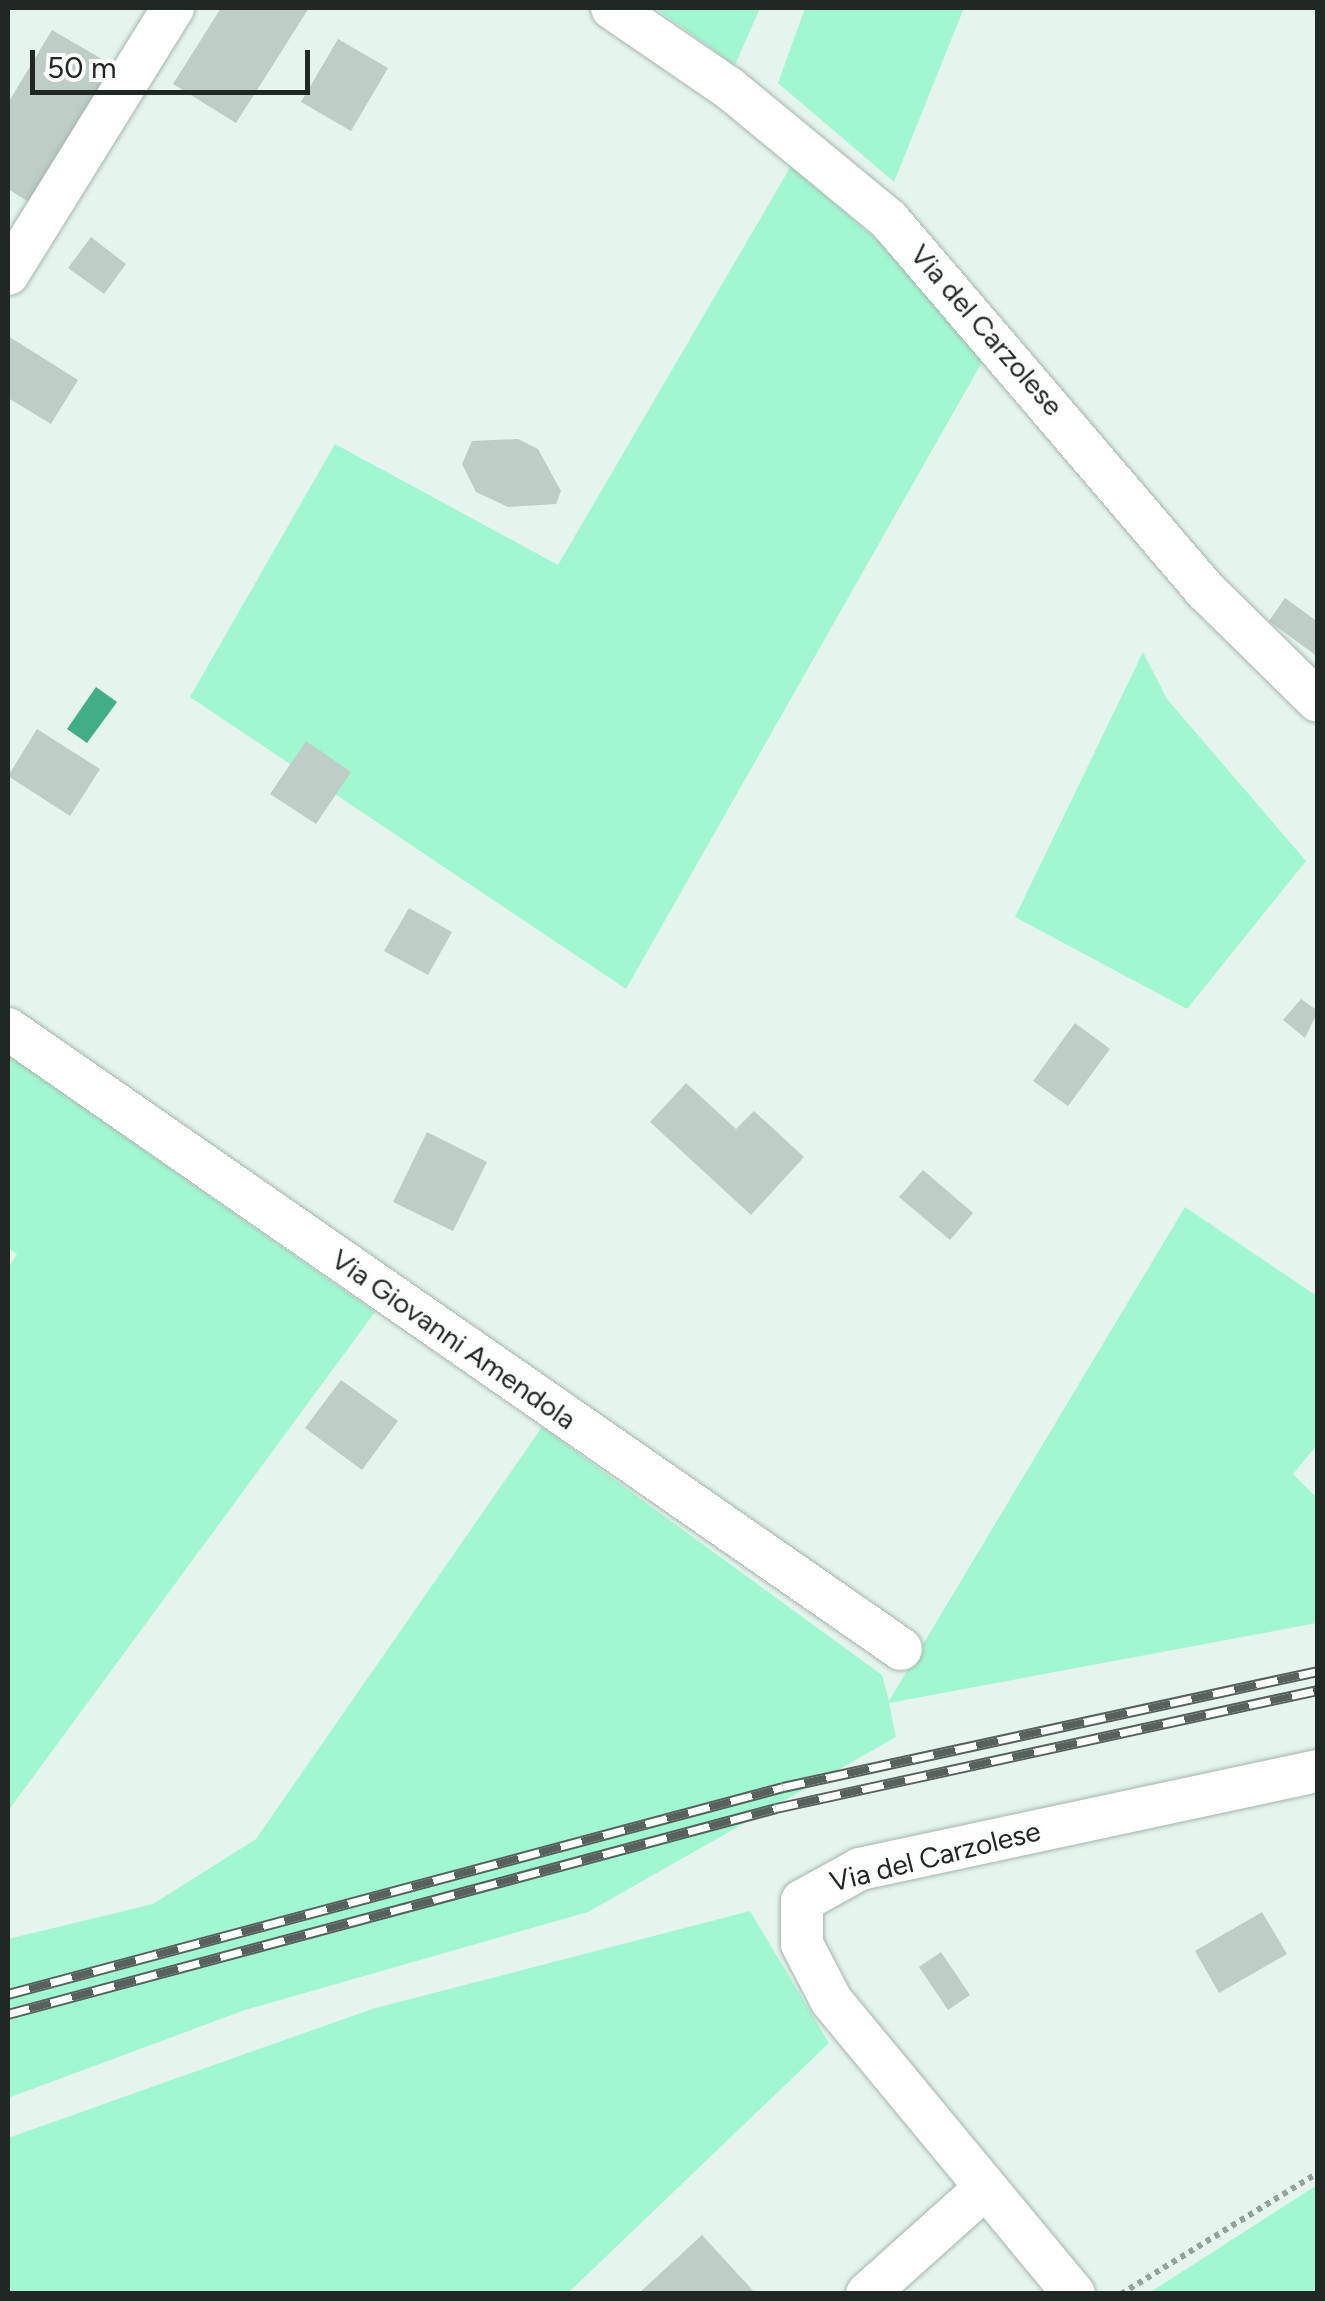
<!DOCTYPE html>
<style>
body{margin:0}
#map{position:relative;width:1325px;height:2301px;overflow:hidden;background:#e5f5ed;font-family:Figtree,sans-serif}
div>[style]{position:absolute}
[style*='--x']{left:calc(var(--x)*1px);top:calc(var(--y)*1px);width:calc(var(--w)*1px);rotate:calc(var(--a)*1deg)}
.green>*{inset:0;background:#a2f7d3}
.water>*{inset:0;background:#42ae87}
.building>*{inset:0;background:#becdc6}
.path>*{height:6px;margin-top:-3px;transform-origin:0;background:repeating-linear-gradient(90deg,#95a19b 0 5px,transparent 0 10px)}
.roads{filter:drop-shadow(0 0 2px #a5b4ad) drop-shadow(0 0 2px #a5b4ad)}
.minor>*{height:42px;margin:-21px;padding:0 21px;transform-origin:21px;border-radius:21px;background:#fff}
.rail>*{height:11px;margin-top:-5.5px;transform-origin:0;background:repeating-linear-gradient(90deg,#fbfefd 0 22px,#58615d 0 44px);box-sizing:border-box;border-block:2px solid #58615d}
span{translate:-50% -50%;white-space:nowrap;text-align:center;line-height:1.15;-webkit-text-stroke:8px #fbfefd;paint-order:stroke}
.street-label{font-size:28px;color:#212724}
.frame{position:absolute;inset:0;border:10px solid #212724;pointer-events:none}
.scale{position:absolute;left:30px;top:50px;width:280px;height:45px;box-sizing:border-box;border:5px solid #212724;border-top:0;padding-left:12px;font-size:30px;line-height:35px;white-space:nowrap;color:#212724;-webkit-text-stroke:8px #fbfefd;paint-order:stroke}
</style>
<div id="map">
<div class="green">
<div style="clip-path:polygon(655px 8px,760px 8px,735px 65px)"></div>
<div style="clip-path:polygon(805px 8px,964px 8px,894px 182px,778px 83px)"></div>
<div style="clip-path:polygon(791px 166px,902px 262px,985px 357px,626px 989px,190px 697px,335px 444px,558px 565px)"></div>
<div style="clip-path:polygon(1143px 652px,1167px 699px,1306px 861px,1187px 1009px,1015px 917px)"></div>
<div style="clip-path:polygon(8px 1055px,375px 1312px,8px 1811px,8px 1268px,17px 1254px,8px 1248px)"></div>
<div style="clip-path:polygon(1185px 1207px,1317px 1296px,1317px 1445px,1293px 1474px,1317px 1498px,1317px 1623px,889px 1703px,896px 1737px,588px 1912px,245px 2010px,8px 2098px,8px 1939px,153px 1904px,256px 1839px,542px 1427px,882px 1675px,889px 1701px)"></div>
<div style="clip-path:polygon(750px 1911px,829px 2043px,568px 2293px,8px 2293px,8px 2138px,372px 2009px)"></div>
<div style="clip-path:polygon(1317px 2185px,1317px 2293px,1149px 2293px)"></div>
</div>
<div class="water">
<div style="clip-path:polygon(96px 687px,117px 702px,87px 743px,67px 729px)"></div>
</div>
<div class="building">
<div style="clip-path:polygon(221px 8px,309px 8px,236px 123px,173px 84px)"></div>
<div style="clip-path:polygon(52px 30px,112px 65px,29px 202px,8px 189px,8px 103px)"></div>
<div style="clip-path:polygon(338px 39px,388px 68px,351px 131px,301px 102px)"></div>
<div style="clip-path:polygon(91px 237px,126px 264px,104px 294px,68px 268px)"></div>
<div style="clip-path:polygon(8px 336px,78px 380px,51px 424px,8px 398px)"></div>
<div style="clip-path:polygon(518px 439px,538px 449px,561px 491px,556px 504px,508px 507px,476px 492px,462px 464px,472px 441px)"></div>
<div style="clip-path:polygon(1285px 598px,1318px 622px,1318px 657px,1269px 621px)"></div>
<div style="clip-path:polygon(37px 729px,100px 769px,70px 816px,8px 776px)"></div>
<div style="clip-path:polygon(306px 741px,351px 772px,316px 824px,270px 794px)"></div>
<div style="clip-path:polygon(409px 908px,452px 932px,428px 975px,384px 951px)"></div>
<div style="clip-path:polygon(1301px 999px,1318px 1011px,1305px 1038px,1283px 1020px)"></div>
<div style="clip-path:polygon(1075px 1023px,1110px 1049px,1068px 1106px,1033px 1081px)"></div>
<div style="clip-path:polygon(686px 1083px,736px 1129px,754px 1111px,804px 1157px,751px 1215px,650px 1122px)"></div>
<div style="clip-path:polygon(427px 1132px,487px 1162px,453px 1231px,393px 1202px)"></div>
<div style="clip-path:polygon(923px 1170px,973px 1213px,950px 1240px,899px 1197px)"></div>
<div style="clip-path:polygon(341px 1380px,398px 1421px,362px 1470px,305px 1428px)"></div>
<div style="clip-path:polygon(1262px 1912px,1287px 1954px,1219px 1993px,1195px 1951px)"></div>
<div style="clip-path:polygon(941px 1952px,970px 1995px,948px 2010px,919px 1967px)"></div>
<div style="clip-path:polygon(702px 2235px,756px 2294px,638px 2294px)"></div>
</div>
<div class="path">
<div style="--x:1121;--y:2294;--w:231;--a:-31.6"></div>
</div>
<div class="roads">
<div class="minor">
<div style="--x:612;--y:8;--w:142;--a:34.4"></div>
<div style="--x:729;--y:88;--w:207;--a:39.5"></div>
<div style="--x:889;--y:220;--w:487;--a:49.5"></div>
<div style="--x:1205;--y:590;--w:158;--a:44.5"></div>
<div style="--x:8;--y:274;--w:313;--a:-58.2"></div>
<div style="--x:8;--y:1029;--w:1087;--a:34.77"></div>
<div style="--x:867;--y:2294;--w:159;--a:-41.9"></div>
<div style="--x:1074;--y:2294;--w:381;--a:-129.6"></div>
<div style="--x:831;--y:2000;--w:63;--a:-117.4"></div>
<div style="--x:802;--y:1944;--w:43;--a:-90"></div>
<div style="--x:802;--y:1901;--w:66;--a:-28.9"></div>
<div style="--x:860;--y:1869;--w:468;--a:-12.1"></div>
</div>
</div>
<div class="rail">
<div style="--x:8;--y:1994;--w:802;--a:-14.95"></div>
<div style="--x:783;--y:1787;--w:547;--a:-12.23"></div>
<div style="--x:8;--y:2014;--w:795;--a:-15.01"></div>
<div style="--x:776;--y:1808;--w:555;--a:-12.28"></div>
</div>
<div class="street-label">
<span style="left:987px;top:330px;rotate:49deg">Via del Carzolese</span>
<span style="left:454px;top:1339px;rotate:35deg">Via Giovanni Amendola</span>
<span style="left:935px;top:1856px;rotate:-14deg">Via del Carzolese</span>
</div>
<div class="frame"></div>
<div class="scale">50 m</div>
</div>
